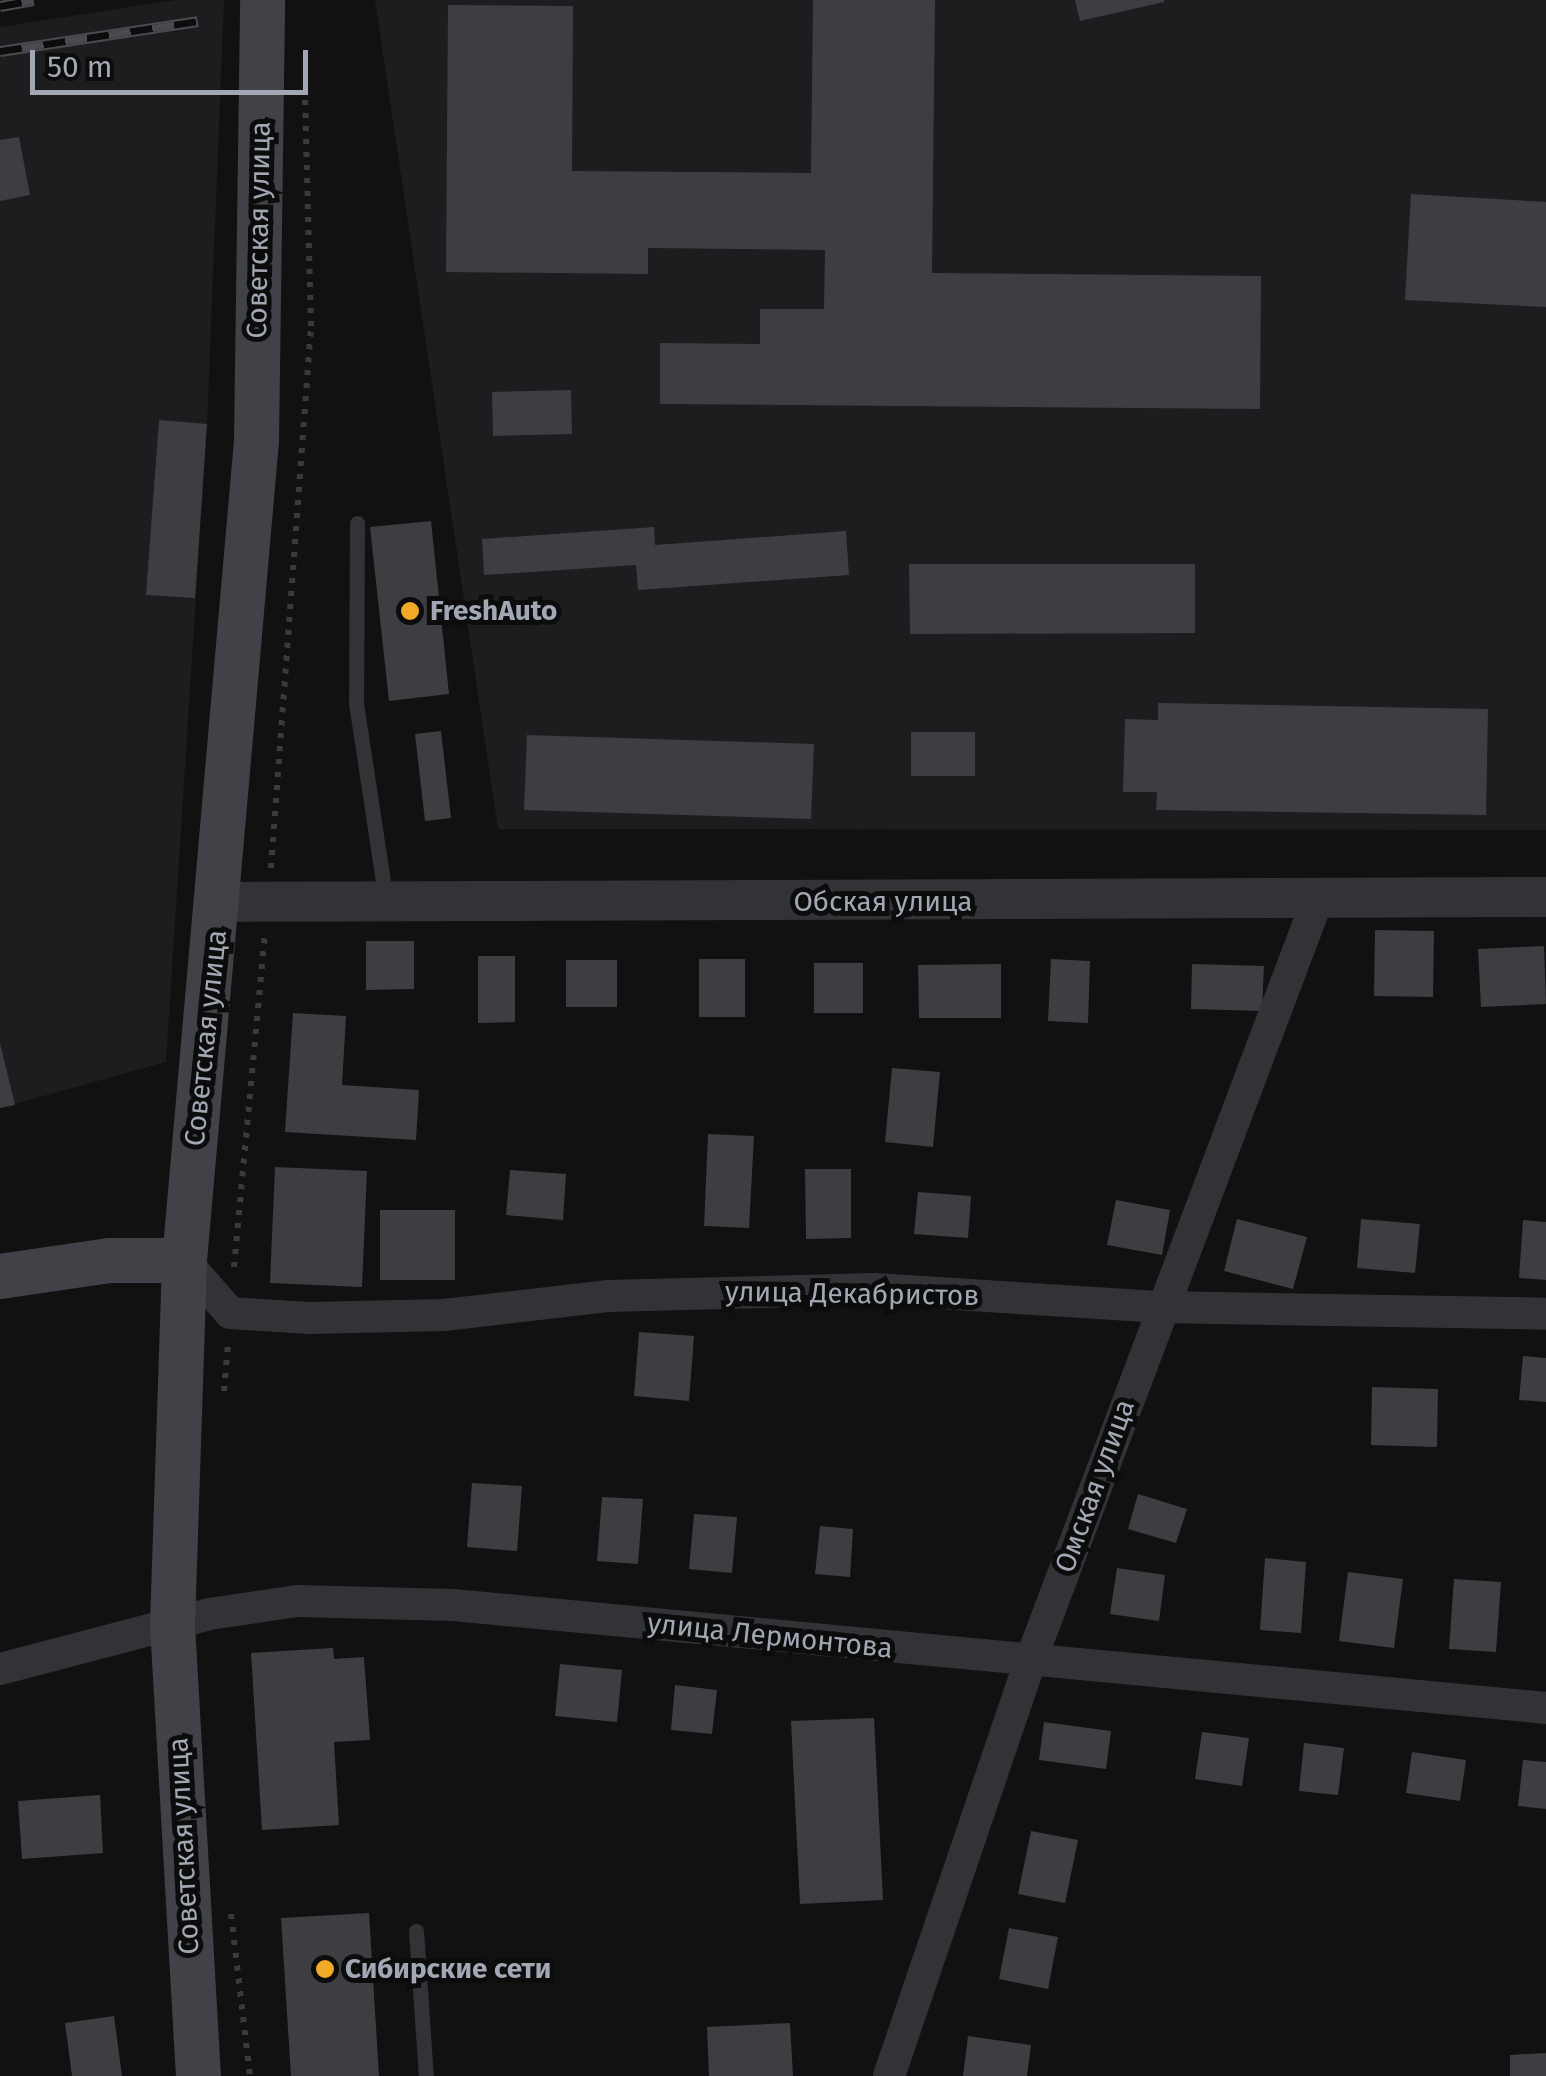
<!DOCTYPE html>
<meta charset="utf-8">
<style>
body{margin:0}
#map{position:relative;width:1546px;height:2076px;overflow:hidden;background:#111112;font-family:"Fira Sans",sans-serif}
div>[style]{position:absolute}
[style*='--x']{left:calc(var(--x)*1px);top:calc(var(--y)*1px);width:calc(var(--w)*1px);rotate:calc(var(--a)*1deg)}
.built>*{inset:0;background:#1d1d1f}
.building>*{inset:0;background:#3d3e42}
.path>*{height:6px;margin-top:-3px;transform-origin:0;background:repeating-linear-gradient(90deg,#383a3e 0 5px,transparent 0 13px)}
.service>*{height:15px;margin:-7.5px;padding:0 7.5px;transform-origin:7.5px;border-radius:7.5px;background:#323337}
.minor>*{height:32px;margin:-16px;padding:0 16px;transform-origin:16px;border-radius:16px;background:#323337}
.tertiary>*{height:40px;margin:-20px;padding:0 20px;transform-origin:20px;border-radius:20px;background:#323337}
.secondary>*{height:45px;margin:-22.5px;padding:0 22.5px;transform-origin:22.5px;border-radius:22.5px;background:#404247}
.rail>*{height:11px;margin-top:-5.5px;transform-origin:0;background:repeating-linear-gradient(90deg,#0c0c0d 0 22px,#494b50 0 44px);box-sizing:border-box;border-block:2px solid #494b50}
.dots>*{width:28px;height:28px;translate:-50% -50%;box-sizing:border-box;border:5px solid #0c0c0d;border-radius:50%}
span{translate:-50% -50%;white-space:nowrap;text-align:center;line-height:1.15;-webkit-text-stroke:10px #0c0c0d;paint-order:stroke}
.street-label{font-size:28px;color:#a2a8b3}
.poi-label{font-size:28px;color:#a2a8b3;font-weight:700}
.left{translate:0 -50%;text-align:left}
.scale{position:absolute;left:30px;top:50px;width:278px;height:45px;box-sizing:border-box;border:5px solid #a2a8b3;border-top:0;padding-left:12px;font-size:30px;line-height:35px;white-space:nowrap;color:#a2a8b3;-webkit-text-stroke:8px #0c0c0d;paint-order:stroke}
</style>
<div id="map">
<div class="built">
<div style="clip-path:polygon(175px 0,224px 0,207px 424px,166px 1062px,0 1108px,0 27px)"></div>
<div style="clip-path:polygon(375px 0,1546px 0,1546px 830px,498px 829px)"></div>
</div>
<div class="building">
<div style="clip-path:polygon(813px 0,935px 0,932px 273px,1261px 276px,1260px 409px,660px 404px,660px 343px,760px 344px,760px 309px,824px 309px,825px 250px,648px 248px,648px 274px,446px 272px,448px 5px,573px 6px,572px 171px,811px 173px)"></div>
<div style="clip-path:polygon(1075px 0,1164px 0,1164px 2px,1080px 21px)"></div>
<div style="clip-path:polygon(19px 137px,30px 195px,0 201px,0 140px)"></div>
<div style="clip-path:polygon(1411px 194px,1546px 202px,1546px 307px,1405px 300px)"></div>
<div style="clip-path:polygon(571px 390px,572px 434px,493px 436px,492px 392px)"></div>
<div style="clip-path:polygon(159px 420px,207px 424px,195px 598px,146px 595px)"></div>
<div style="clip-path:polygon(431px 521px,449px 694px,389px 701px,370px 527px)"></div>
<div style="clip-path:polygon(654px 527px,655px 545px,846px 531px,849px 575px,638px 590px,636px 565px,484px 575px,482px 539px)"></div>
<div style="clip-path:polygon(909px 564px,1195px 564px,1195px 633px,910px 634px)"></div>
<div style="clip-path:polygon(1158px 703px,1488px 709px,1486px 815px,1156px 810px,1157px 792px,1123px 792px,1125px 719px,1158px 720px)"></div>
<div style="clip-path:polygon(441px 731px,451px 818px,425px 821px,415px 734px)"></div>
<div style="clip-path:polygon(911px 732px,975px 732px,975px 776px,911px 776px)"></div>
<div style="clip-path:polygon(527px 735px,814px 744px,811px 819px,524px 810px)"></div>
<div style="clip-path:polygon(1375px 930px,1434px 931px,1433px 997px,1374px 996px)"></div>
<div style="clip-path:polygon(366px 941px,414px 941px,414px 989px,366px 990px)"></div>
<div style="clip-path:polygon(1544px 946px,1546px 1004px,1481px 1007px,1478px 949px)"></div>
<div style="clip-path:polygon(478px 956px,515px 956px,515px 1022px,478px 1023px)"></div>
<div style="clip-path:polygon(699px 959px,745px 959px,745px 1017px,699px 1017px)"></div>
<div style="clip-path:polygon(1051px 959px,1090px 961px,1088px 1023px,1048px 1021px)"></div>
<div style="clip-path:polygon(566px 960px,617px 960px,617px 1007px,566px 1007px)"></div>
<div style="clip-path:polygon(814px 963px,863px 963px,863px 1013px,814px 1013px)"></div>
<div style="clip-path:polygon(1001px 964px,1001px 1018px,919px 1018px,918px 965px)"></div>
<div style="clip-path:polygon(1192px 964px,1264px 966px,1262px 1011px,1191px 1009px)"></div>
<div style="clip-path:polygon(293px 1013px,346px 1016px,342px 1085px,419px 1090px,416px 1140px,285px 1132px)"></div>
<div style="clip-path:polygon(0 1043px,15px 1105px,0 1108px)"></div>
<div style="clip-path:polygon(892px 1068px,940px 1072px,933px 1147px,885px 1142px)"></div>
<div style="clip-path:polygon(708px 1134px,754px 1136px,749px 1228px,704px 1226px)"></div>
<div style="clip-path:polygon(275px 1167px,367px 1171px,362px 1287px,270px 1283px)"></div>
<div style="clip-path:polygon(805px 1169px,851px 1169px,851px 1238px,806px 1239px)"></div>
<div style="clip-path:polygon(510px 1170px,566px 1174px,563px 1220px,506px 1215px)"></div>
<div style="clip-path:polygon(918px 1192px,971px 1196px,968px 1238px,914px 1234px)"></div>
<div style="clip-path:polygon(1116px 1200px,1170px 1210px,1162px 1255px,1107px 1245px)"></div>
<div style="clip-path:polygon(380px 1210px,455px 1210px,455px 1280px,380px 1280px)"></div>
<div style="clip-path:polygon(1237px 1219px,1307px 1237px,1293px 1289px,1224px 1271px)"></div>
<div style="clip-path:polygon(1361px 1219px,1420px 1224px,1415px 1273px,1357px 1268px)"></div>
<div style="clip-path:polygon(1523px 1220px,1546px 1222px,1546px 1280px,1519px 1278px)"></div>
<div style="clip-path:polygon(639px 1332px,694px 1336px,689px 1401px,634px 1396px)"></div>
<div style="clip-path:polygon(1523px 1356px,1546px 1358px,1546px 1402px,1519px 1400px)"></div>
<div style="clip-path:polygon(1372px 1387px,1438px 1389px,1437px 1447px,1371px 1445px)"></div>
<div style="clip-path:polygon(472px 1483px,522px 1486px,517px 1551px,467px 1547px)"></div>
<div style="clip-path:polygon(1138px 1494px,1187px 1509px,1176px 1543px,1128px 1529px)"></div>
<div style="clip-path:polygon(602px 1497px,643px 1499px,638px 1564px,597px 1561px)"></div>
<div style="clip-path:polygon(694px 1514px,737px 1517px,732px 1573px,689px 1569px)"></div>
<div style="clip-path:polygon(820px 1526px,853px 1529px,850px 1577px,815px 1574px)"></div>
<div style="clip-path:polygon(1265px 1558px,1306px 1562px,1301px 1633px,1260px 1630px)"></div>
<div style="clip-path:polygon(1117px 1568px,1165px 1575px,1159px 1621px,1110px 1614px)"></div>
<div style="clip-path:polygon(1348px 1572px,1403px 1579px,1394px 1648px,1339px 1641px)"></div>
<div style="clip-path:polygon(1454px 1579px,1501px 1582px,1496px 1652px,1449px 1649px)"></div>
<div style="clip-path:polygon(333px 1648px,334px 1659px,364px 1657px,370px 1740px,334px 1742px,339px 1825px,262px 1830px,251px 1653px)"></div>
<div style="clip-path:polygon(560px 1664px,622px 1670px,617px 1722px,555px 1716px)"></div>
<div style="clip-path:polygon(675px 1685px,717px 1690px,712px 1734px,671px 1730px)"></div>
<div style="clip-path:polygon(874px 1718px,883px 1900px,800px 1904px,791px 1721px)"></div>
<div style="clip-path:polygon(1044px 1722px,1111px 1731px,1106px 1769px,1039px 1760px)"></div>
<div style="clip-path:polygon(1202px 1732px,1249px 1738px,1242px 1786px,1195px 1779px)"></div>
<div style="clip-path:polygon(1304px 1743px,1344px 1748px,1338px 1795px,1299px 1791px)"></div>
<div style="clip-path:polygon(1412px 1752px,1466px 1760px,1460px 1801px,1406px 1793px)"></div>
<div style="clip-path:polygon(1523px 1760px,1546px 1762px,1546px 1809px,1518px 1806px)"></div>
<div style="clip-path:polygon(100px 1795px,103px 1853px,22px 1859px,18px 1801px)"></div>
<div style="clip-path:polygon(1031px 1831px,1078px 1840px,1065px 1903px,1018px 1894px)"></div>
<div style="clip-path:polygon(369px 1913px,379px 2076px,291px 2076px,281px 1918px)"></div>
<div style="clip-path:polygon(1009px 1928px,1058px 1937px,1048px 1989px,999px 1979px)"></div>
<div style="clip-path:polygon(114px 2016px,122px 2076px,72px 2076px,65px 2023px)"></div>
<div style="clip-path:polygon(790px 2023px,793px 2076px,709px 2076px,707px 2027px)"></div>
<div style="clip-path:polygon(968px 2036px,1031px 2045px,1027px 2076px,963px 2076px)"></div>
<div style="clip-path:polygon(1546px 2053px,1546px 2076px,1510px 2076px,1510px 2055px)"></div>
</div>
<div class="path">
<div style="--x:271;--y:868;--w:543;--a:-85.78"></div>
<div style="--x:311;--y:326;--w:234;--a:-91.5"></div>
<div style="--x:234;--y:1267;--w:333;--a:-84.7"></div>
<div style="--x:224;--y:1391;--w:47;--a:-85.1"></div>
<div style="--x:231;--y:1914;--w:163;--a:83.3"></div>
</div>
<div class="service">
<div style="--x:357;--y:523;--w:180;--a:90.3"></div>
<div style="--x:356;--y:703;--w:201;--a:81.4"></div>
<div style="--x:416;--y:1931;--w:145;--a:86.1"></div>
</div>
<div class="minor">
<div style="--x:184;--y:1260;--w:70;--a:49"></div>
<div style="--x:230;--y:1313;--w:80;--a:3.6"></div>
<div style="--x:310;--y:1318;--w:134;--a:-1.3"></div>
<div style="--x:444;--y:1315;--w:164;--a:-6.6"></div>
<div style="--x:607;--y:1296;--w:267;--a:-1.5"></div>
<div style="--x:874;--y:1289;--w:289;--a:3.6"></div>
<div style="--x:1162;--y:1307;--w:384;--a:1"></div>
<div style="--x:0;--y:1669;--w:216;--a:-14.7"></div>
<div style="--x:209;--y:1614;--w:89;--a:-8.4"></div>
<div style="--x:297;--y:1601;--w:156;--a:1.5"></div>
<div style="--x:453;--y:1605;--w:1098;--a:5.38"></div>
<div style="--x:889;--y:2076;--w:437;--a:-71.2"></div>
<div style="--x:1030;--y:1662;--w:813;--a:-69.34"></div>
</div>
<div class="tertiary">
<div style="--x:220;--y:902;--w:1326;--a:-0.22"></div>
</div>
<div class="secondary">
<div style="--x:0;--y:1276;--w:110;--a:-8.4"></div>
<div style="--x:109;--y:1260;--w:75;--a:0"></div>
<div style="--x:198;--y:2076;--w:453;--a:-93.3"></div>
<div style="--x:172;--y:1624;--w:364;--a:-88.1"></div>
<div style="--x:184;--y:1260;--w:823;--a:-84.98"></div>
<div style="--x:256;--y:440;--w:440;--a:-89.2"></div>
</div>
<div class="rail">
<div style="--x:0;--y:6;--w:34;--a:-10"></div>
<div style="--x:0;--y:51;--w:200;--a:-8.6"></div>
</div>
<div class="dots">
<div style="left:410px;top:611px;background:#f3a928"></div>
<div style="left:325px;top:1969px;background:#f3a928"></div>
</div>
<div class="street-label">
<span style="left:259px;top:230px;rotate:-89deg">Советская улица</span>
<span style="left:883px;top:902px">Обская улица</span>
<span style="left:206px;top:1038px;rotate:-84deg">Советская улица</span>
<span style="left:852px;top:1294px;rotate:1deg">улица Декабристов</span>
<span style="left:1095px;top:1486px;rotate:-70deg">Омская улица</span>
<span style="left:770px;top:1636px;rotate:6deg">улица Лермонтова</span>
<span style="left:184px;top:1846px;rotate:-93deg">Советская улица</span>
</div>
<div class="poi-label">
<span class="left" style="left:430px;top:611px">FreshAuto</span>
<span class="left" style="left:345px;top:1969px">Сибирские сети</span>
</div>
<div class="scale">50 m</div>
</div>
